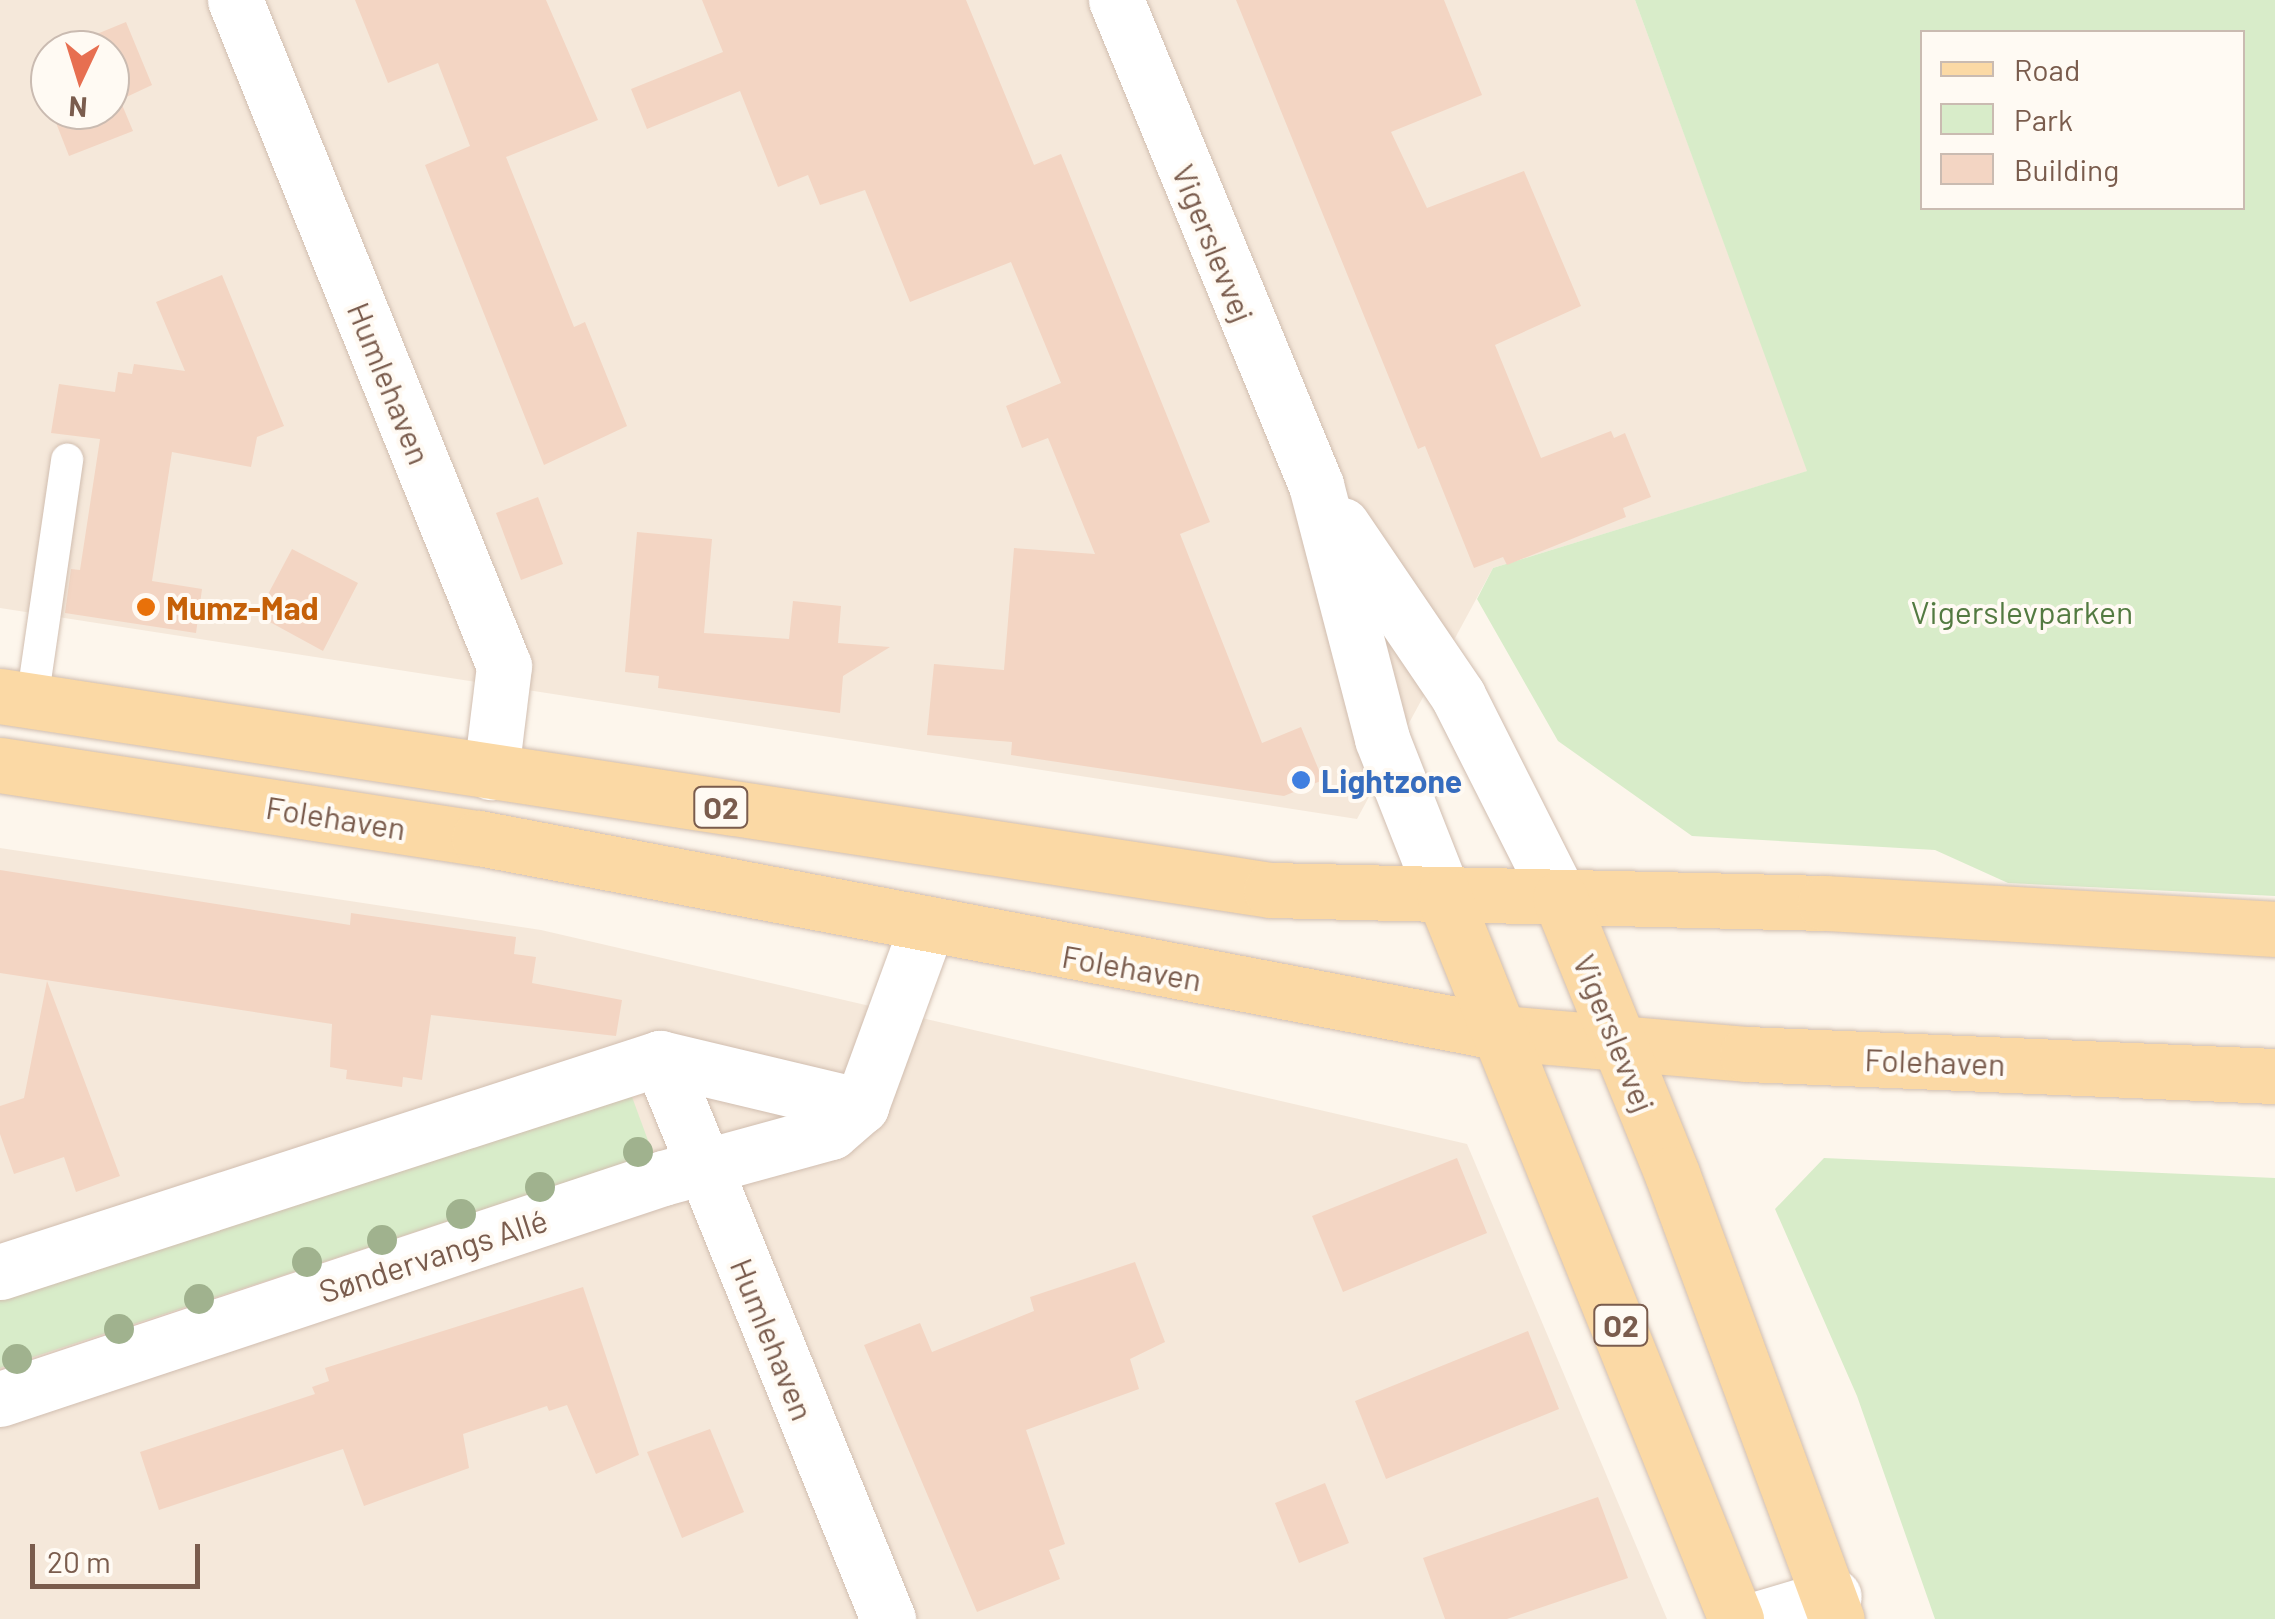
<!DOCTYPE html>
<meta charset="utf-8">
<style>
body{margin:0}
#map{position:relative;width:2275px;height:1619px;overflow:hidden;background:#fdf6ec;font-family:Barlow,sans-serif}
div>[style]{position:absolute}
[style*='--x']{left:calc(var(--x)*1px);top:calc(var(--y)*1px);width:calc(var(--w)*1px);rotate:calc(var(--a)*1deg)}
.residential>*{inset:0;background:#f5e8da}
.green>*{inset:0;background:#d8ecc9}
.building>*{inset:0;background:#f3d5c3}
.roads{filter:drop-shadow(0 0 2px #d1beb0) drop-shadow(0 0 2px #d1beb0)}
.service>*{height:32px;margin:-16px;padding:0 16px;transform-origin:16px;border-radius:16px;background:#fff}
.minor>*{height:55px;margin:-27.5px;padding:0 27.5px;transform-origin:27.5px;border-radius:27.5px;background:#fff}
.tertiary>*{height:55px;margin:-27.5px;padding:0 27.5px;transform-origin:27.5px;border-radius:27.5px;background:#fff}
.primary>*{height:55px;margin:-27.5px;padding:0 27.5px;transform-origin:27.5px;border-radius:27.5px;background:#fbd9a5}
.trees>*{width:30px;height:30px;margin:-15px;border-radius:50%;background:#a0b28e}
.dots>*{width:28px;height:28px;translate:-50% -50%;box-sizing:border-box;border:5px solid #fffaf3;border-radius:50%}
span{translate:-50% -50%;white-space:nowrap;text-align:center;line-height:1.15;-webkit-text-stroke:8px #fffaf3;paint-order:stroke}
.shield-label span{padding:2px 8px;background:#fffaf3;border:2px solid;border-radius:8px;-webkit-text-stroke-width:0}
.shield-label{font-size:30px;color:#7a5c4d;font-weight:700}
.street-label{font-size:32px;color:#7a5c4d}
.food-label{font-size:32px;color:#c56008;font-weight:700}
.left{translate:0 -50%;text-align:left}
.park-label{font-size:32px;color:#537a41}
.shop-label{font-size:32px;color:#366cbe;font-weight:700}
.legend{position:absolute;left:1920px;top:30px;width:325px;height:180px;box-sizing:border-box;background:#fffaf3;border:2px solid #cabbb1;margin:0;padding:12px 18px;list-style:none;font-size:30px;color:#7a5c4d}
.legend li{display:flex;align-items:center;gap:20px;height:50px}
.legend b{width:50px;border:2px solid #cabbb1}
.north{position:absolute;left:30px;top:30px;width:100px;height:100px;box-sizing:border-box;background:#fffaf3;border:2px solid #cabbb1;border-radius:50%;rotate:184deg;font-size:28px;font-weight:700;line-height:40px;text-align:center;color:#7a5c4d}
.north::after{content:'';display:block;margin:auto;width:35px;height:45px;background:#e76f51;clip-path:polygon(50% 0,100% 100%,50% 72%,0 100%)}
.scale{position:absolute;left:30px;top:1544px;width:170px;height:45px;box-sizing:border-box;border:5px solid #7a5c4d;border-top:0;padding-left:12px;font-size:30px;line-height:35px;white-space:nowrap;color:#7a5c4d;-webkit-text-stroke:8px #fffaf3;paint-order:stroke}
</style>
<div id="map">
<div class="residential">
<div style="clip-path:polygon(evenodd,0 0,1635px 0,1808px 471px,1493px 568px,1357px 819px,0 608px,0 0,50px 50px,110px 50px,110px 110px,50px 110px,50px 50px)"></div>
<div style="clip-path:polygon(0 848px,541px 930px,1467px 1144px,1667px 1619px,0 1619px)"></div>
</div>
<div class="green">
<div style="clip-path:polygon(evenodd,1635px 0,2275px 0,2275px 896px,2008px 883px,1935px 850px,1692px 836px,1558px 741px,1477px 599px,1493px 568px,1807px 471px,1635px 0,1922px 32px,2242px 32px,2242px 208px,1922px 208px,1922px 32px)"></div>
<div style="clip-path:polygon(628px 1086px,653px 1154px,0 1368px,0 1291px)"></div>
<div style="clip-path:polygon(1824px 1158px,2275px 1178px,2275px 1619px,1935px 1619px,1857px 1396px,1775px 1209px)"></div>
</div>
<div class="building">
<div style="clip-path:polygon(355px 0,546px 0,598px 120px,506px 157px,574px 327px,585px 322px,627px 426px,544px 465px,425px 165px,470px 146px,438px 63px,388px 83px)"></div>
<div style="clip-path:polygon(702px 0,966px 0,1034px 165px,1061px 154px,1210px 522px,1180px 534px,1262px 743px,1301px 727px,1323px 780px,1284px 796px,1011px 755px,1012px 742px,927px 735px,934px 664px,1004px 670px,1014px 548px,1095px 554px,1048px 438px,1022px 448px,1006px 406px,1061px 383px,1011px 262px,910px 302px,865px 190px,820px 205px,808px 175px,778px 187px,740px 91px,647px 129px,631px 89px,723px 52px)"></div>
<div style="clip-path:polygon(1236px 0,1444px 0,1482px 95px,1391px 132px,1427px 208px,1524px 171px,1581px 306px,1495px 345px,1541px 458px,1611px 431px,1614px 438px,1625px 433px,1651px 497px,1623px 508px,1626px 517px,1507px 565px,1503px 557px,1474px 568px,1425px 446px,1418px 449px)"></div>
<div style="clip-path:polygon(126px 22px,152px 85px,120px 100px,133px 131px,69px 156px,51px 110px,110px 110px,110px 50px,58px 50px)"></div>
<div style="clip-path:polygon(222px 275px,284px 426px,257px 437px,251px 467px,172px 452px,152px 581px,202px 589px,196px 633px,65px 613px,71px 569px,80px 570px,100px 439px,51px 433px,59px 384px,115px 392px,118px 372px,132px 374px,134px 364px,185px 371px,156px 302px)"></div>
<div style="clip-path:polygon(538px 497px,563px 564px,521px 580px,496px 513px)"></div>
<div style="clip-path:polygon(637px 532px,712px 539px,704px 633px,789px 639px,793px 601px,841px 606px,838px 643px,890px 647px,843px 676px,840px 713px,658px 688px,659px 676px,625px 672px)"></div>
<div style="clip-path:polygon(292px 549px,358px 583px,323px 651px,257px 615px)"></div>
<div style="clip-path:polygon(0 870px,350px 925px,351px 913px,516px 937px,514px 954px,536px 957px,532px 983px,622px 1000px,616px 1036px,431px 1015px,422px 1080px,403px 1077px,402px 1087px,346px 1079px,347px 1070px,330px 1067px,332px 1024px,0 973px)"></div>
<div style="clip-path:polygon(47px 981px,120px 1176px,76px 1192px,64px 1157px,14px 1174px,0 1134px,0 1106px,24px 1098px)"></div>
<div style="clip-path:polygon(1457px 1158px,1487px 1233px,1343px 1292px,1312px 1216px)"></div>
<div style="clip-path:polygon(1135px 1262px,1165px 1342px,1130px 1359px,1139px 1389px,1026px 1430px,1065px 1544px,1049px 1550px,1060px 1579px,977px 1612px,864px 1345px,920px 1323px,932px 1352px,1034px 1311px,1030px 1297px)"></div>
<div style="clip-path:polygon(583px 1287px,639px 1455px,596px 1474px,567px 1405px,549px 1411px,547px 1406px,463px 1434px,469px 1468px,364px 1506px,343px 1449px,159px 1510px,140px 1452px,315px 1394px,312px 1387px,329px 1381px,325px 1368px)"></div>
<div style="clip-path:polygon(1528px 1331px,1559px 1409px,1386px 1479px,1355px 1401px)"></div>
<div style="clip-path:polygon(710px 1429px,744px 1512px,682px 1538px,647px 1452px)"></div>
<div style="clip-path:polygon(1325px 1483px,1349px 1543px,1299px 1563px,1275px 1503px)"></div>
<div style="clip-path:polygon(1598px 1497px,1628px 1578px,1507px 1619px,1445px 1619px,1423px 1558px)"></div>
</div>
<div class="roads">
<div class="service">
<div style="--x:32;--y:701;--w:244;--a:-81.7"></div>
</div>
<div class="minor">
<div style="--x:235;--y:0;--w:718;--a:68.01"></div>
<div style="--x:504;--y:666;--w:107;--a:97"></div>
<div style="--x:660;--y:1058;--w:606;--a:67.88"></div>
<div style="--x:0;--y:1272;--w:694;--a:-17.96"></div>
<div style="--x:660;--y:1058;--w:207;--a:13.4"></div>
<div style="--x:0;--y:1399;--w:699;--a:-18.43"></div>
<div style="--x:663;--y:1178;--w:174;--a:-15.3"></div>
<div style="--x:831;--y:1132;--w:40;--a:-41"></div>
<div style="--x:861;--y:1106;--w:189;--a:-69.9"></div>
<div style="--x:1757;--y:1619;--w:80;--a:-16.6"></div>
</div>
<div class="tertiary">
<div style="--x:1116;--y:0;--w:525;--a:67.59"></div>
<div style="--x:1316;--y:485;--w:262;--a:75.4"></div>
<div style="--x:1382;--y:739;--w:169;--a:68.5"></div>
<div style="--x:1342;--y:525;--w:207;--a:55.8"></div>
<div style="--x:1458;--y:696;--w:226;--a:63.2"></div>
</div>
<div class="primary">
<div style="--x:0;--y:696;--w:1286;--a:8.68"></div>
<div style="--x:1271;--y:890;--w:554;--a:1.34"></div>
<div style="--x:1825;--y:903;--w:451;--a:3.3"></div>
<div style="--x:0;--y:765;--w:485;--a:8.7"></div>
<div style="--x:479;--y:838;--w:1041;--a:10.79"></div>
<div style="--x:1502;--y:1033;--w:246;--a:4.9"></div>
<div style="--x:1747;--y:1054;--w:528;--a:2.39"></div>
<div style="--x:1444;--y:896;--w:780;--a:68.01"></div>
<div style="--x:1560;--y:898;--w:298;--a:67.9"></div>
<div style="--x:1672;--y:1174;--w:475;--a:69.7"></div>
</div>
</div>
<div class="trees">
<div style="left:638px;top:1152px"></div>
<div style="left:540px;top:1187px"></div>
<div style="left:461px;top:1214px"></div>
<div style="left:382px;top:1240px"></div>
<div style="left:307px;top:1262px"></div>
<div style="left:199px;top:1299px"></div>
<div style="left:119px;top:1329px"></div>
<div style="left:17px;top:1359px"></div>
</div>
<div class="dots">
<div style="left:146px;top:607px;background:#e8710a"></div>
<div style="left:1301px;top:780px;background:#3f7fe0"></div>
</div>
<div class="shield-label">
<span style="left:721px;top:807px">O2</span>
<span style="left:1621px;top:1325px">O2</span>
</div>
<div class="street-label">
<span style="left:1214px;top:243px;rotate:68deg">Vigerslevvej</span>
<span style="left:390px;top:383px;rotate:68deg">Humlehaven</span>
<span style="left:336px;top:817px;rotate:9deg">Folehaven</span>
<span style="left:1132px;top:967px;rotate:10deg">Folehaven</span>
<span style="left:1615px;top:1033px;rotate:68deg">Vigerslevvej</span>
<span style="left:1935px;top:1061px;rotate:2deg">Folehaven</span>
<span style="left:433px;top:1255px;rotate:-18deg">Søndervangs Allé</span>
<span style="left:773px;top:1339px;rotate:68deg">Humlehaven</span>
</div>
<div class="food-label">
<span class="left" style="left:166px;top:607px">Mumz-Mad</span>
</div>
<div class="park-label">
<span style="left:2022px;top:611px">Vigerslevparken</span>
</div>
<div class="shop-label">
<span class="left" style="left:1321px;top:780px">Lightzone</span>
</div>
<ul class="legend">
<li><b style="height:12px;background:#fbd9a5"></b>Road</li>
<li><b style="height:28px;background:#d8ecc9"></b>Park</li>
<li><b style="height:28px;background:#f3d5c3"></b>Building</li>
</ul>
<div class="north">N</div>
<div class="scale">20 m</div>
</div>
